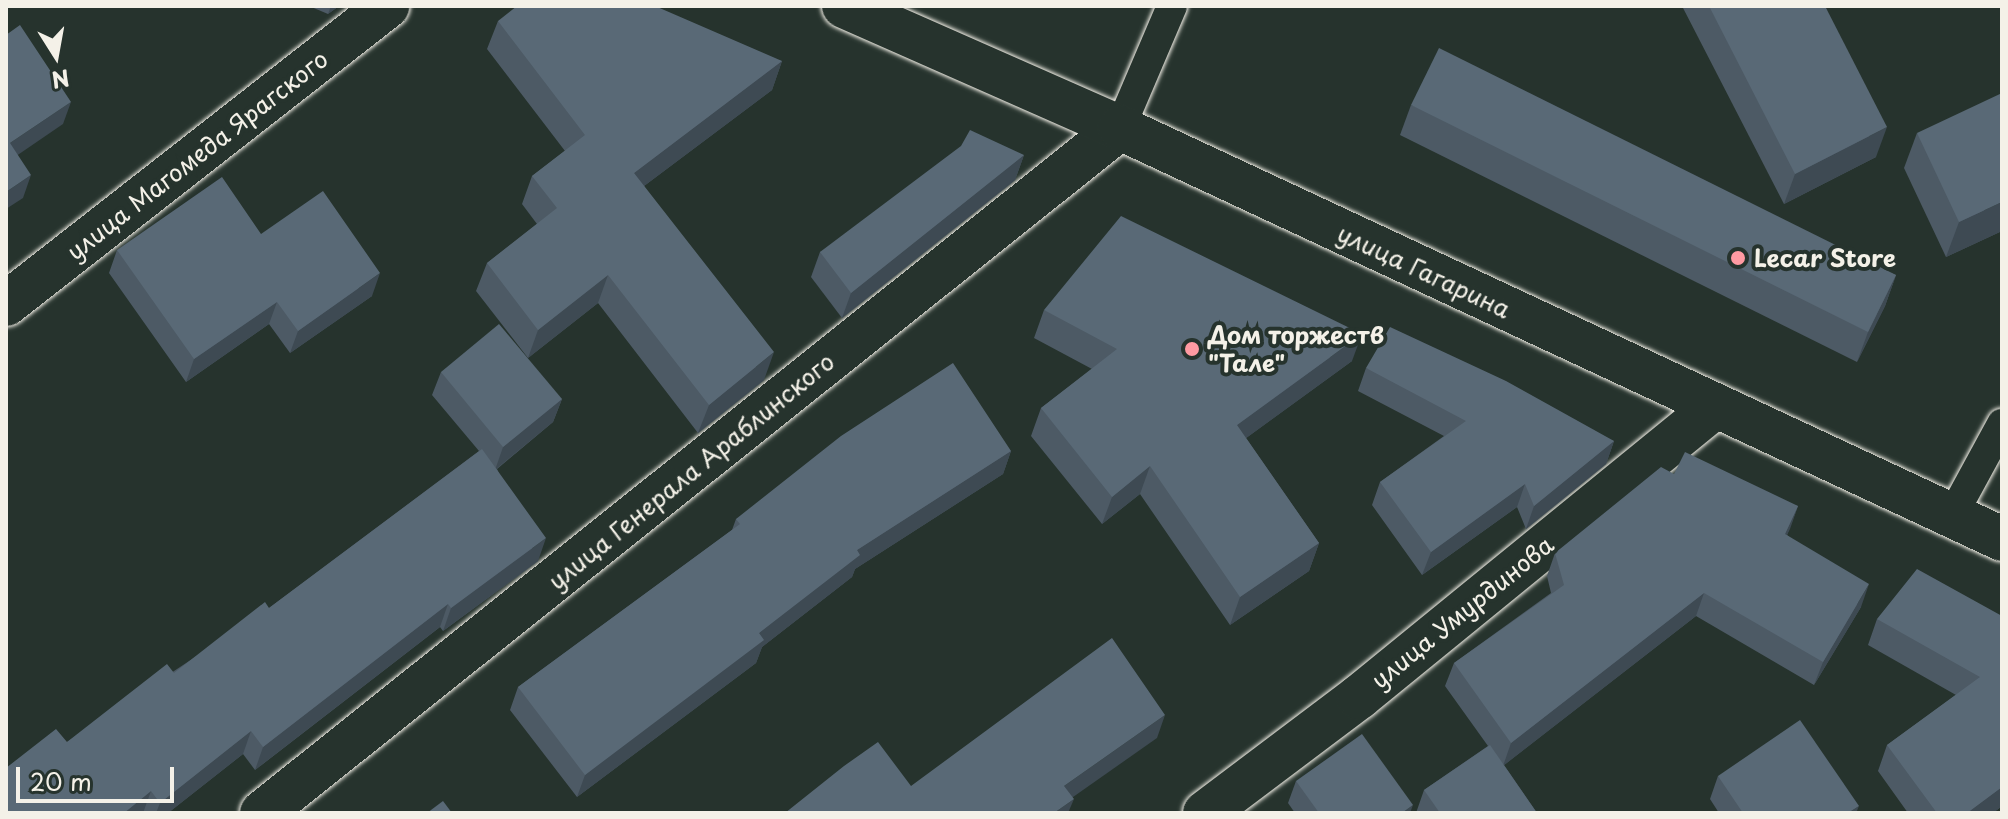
<!DOCTYPE html>
<meta charset="utf-8">
<style>
body{margin:0}
#map{position:relative;width:2008px;height:819px;overflow:hidden;background:#26332d;font-family:"Playpen Sans",sans-serif}
div>[style]{position:absolute}
[style*='--x']{left:calc(var(--x)*1px);top:calc(var(--y)*1px);width:calc(var(--w)*1px);rotate:calc(var(--a)*1deg)}
.roads{filter:drop-shadow(0 0 2px #f4f1e8) drop-shadow(0 0 2px #f4f1e8)}
.lane>*{height:30px;margin:-15px;padding:0 15px;transform-origin:15px;border-radius:15px;background:#26332d}
.street>*{height:44px;margin:-22px;padding:0 22px;transform-origin:22px;border-radius:22px;background:#26332d}
.primary>*{height:44px;margin:-22px;padding:0 22px;transform-origin:22px;border-radius:22px;background:#26332d}
.wall>*{inset:0;background:#4d5a65}
.shaded-wall>*{inset:0;background:#3e4a53}
.building>*{inset:0;background:#596976}
.dots>*{width:22px;height:22px;translate:-50% -50%;box-sizing:border-box;border:4px solid #26332d;border-radius:50%}
span{translate:-50% -50%;white-space:nowrap;text-align:center;line-height:1.15;-webkit-text-stroke:8px #26332d;paint-order:stroke}
.street-label{font-size:24px;color:#f4f1e8}
.poi-label{font-size:24px;color:#f4f1e8;font-weight:700}
.left{translate:0 -50%;text-align:left}
.frame{position:absolute;inset:0;border:8px solid #f4f1e8;pointer-events:none}
.north{position:absolute;left:16px;top:16px;width:80px;height:80px;-webkit-text-stroke:6px #26332d;paint-order:stroke;rotate:169deg;font-size:22px;font-weight:700;line-height:32px;text-align:center;color:#f4f1e8}
.north::after{content:'';display:block;margin:auto;width:28px;height:36px;background:#f4f1e8;clip-path:polygon(50% 0,100% 100%,50% 72%,0 100%)}
.scale{position:absolute;left:16px;top:767px;width:158px;height:36px;box-sizing:border-box;border:4px solid #f4f1e8;border-top:0;padding-left:10px;font-size:24px;line-height:28px;white-space:nowrap;color:#f4f1e8;-webkit-text-stroke:6px #26332d;paint-order:stroke}
</style>
<div id="map">
<div class="roads">
<div class="lane">
<div style="--x:1120;--y:128;--w:133;--a:-66.9"></div>
<div style="--x:1952;--y:516;--w:105;--a:-61.5"></div>
</div>
<div class="street">
<div style="--x:6;--y:304;--w:484;--a:-38"></div>
<div style="--x:262;--y:813;--w:1098;--a:-38.6"></div>
<div style="--x:1205;--y:813;--w:193;--a:-37"></div>
<div style="--x:1359;--y:697;--w:459;--a:-39.2"></div>
</div>
<div class="primary">
<div style="--x:844;--y:6;--w:302;--a:23.8"></div>
<div style="--x:1120;--y:128;--w:973;--a:24.98"></div>
</div>
</div>
<div class="wall">
<div style="clip-path:polygon(309px 6px,339px 6px,328px 14px)"></div>
<div style="clip-path:polygon(1682px 6px,1825px 6px,1876px 157px,1784px 204px)"></div>
<div style="clip-path:polygon(498px 21px,782px 61px,772px 90px,644px 186px,764px 380px,698px 433px,598px 303px,528px 358px,476px 291px,487px 263px,537px 224px,522px 204px,532px 176px,565px 151px,487px 49px)"></div>
<div style="clip-path:polygon(1411px 105px,1896px 275px,1885px 306px,1857px 362px,1400px 135px)"></div>
<div style="clip-path:polygon(1917px 133px,2002px 231px,1946px 257px,1904px 168px)"></div>
<div style="clip-path:polygon(1024px 155px,1015px 180px,842px 318px,811px 277px,820px 252px)"></div>
<div style="clip-path:polygon(261px 234px,372px 296px,290px 353px,269px 324px,186px 382px,109px 273px,117px 250px)"></div>
<div style="clip-path:polygon(1044px 310px,1352px 361px,1246px 438px,1319px 543px,1309px 571px,1230px 625px,1140px 494px,1102px 524px,1031px 436px,1041px 408px,1092px 369px,1034px 338px)"></div>
<div style="clip-path:polygon(1366px 368px,1614px 441px,1606px 464px,1526px 529px,1517px 507px,1422px 575px,1372px 505px,1380px 482px,1444px 436px,1358px 391px)"></div>
<div style="clip-path:polygon(441px 372px,562px 399px,553px 422px,497px 469px,538px 561px,443px 631px,440px 627px,255px 770px,243px 754px,168px 813px,6px 813px,67px 742px,269px 608px,479px 451px,432px 395px)"></div>
<div style="clip-path:polygon(1011px 451px,1003px 474px,855px 569px,852px 577px,762px 647px,756px 663px,577px 797px,510px 710px,518px 687px,732px 530px,736px 519px)"></div>
<div style="clip-path:polygon(1674px 474px,1798px 506px,1787px 535px,1861px 607px,1814px 685px,1696px 616px,1504px 765px,1537px 813px,1416px 813px,1424px 790px,1488px 746px,1445px 686px,1454px 663px,1551px 593px,1547px 576px,1555px 553px)"></div>
<div style="clip-path:polygon(2002px 616px,2002px 806px,1993px 813px,1908px 813px,1878px 771px,1887px 745px,1956px 695px,1868px 645px,1877px 619px)"></div>
<div style="clip-path:polygon(1718px 776px,1856px 813px,1719px 813px,1710px 799px)"></div>
<div style="clip-path:polygon(1296px 781px,1410px 813px,1295px 813px,1288px 803px)"></div>
</div>
<div class="shaded-wall">
<div style="clip-path:polygon(331px 6px,339px 6px,328px 14px)"></div>
<div style="clip-path:polygon(782px 61px,772px 90px,624px 201px,634px 173px)"></div>
<div style="clip-path:polygon(71px 102px,63px 124px,6px 163px,10px 143px)"></div>
<div style="clip-path:polygon(1887px 127px,1876px 157px,1784px 204px,1795px 174px)"></div>
<div style="clip-path:polygon(1024px 155px,1015px 180px,842px 318px,851px 293px)"></div>
<div style="clip-path:polygon(31px 175px,23px 198px,6px 209px,6px 192px)"></div>
<div style="clip-path:polygon(2002px 202px,2002px 231px,1946px 257px,1959px 222px)"></div>
<div style="clip-path:polygon(380px 273px,372px 296px,290px 353px,298px 331px)"></div>
<div style="clip-path:polygon(608px 275px,598px 303px,528px 358px,538px 330px)"></div>
<div style="clip-path:polygon(1896px 275px,1885px 306px,1857px 362px,1868px 332px)"></div>
<div style="clip-path:polygon(277px 302px,269px 324px,186px 382px,194px 359px)"></div>
<div style="clip-path:polygon(1362px 334px,1352px 361px,1227px 452px,1237px 425px)"></div>
<div style="clip-path:polygon(774px 352px,764px 380px,698px 433px,709px 405px)"></div>
<div style="clip-path:polygon(562px 399px,553px 422px,495px 470px,503px 447px)"></div>
<div style="clip-path:polygon(1614px 441px,1606px 464px,1526px 529px,1534px 506px)"></div>
<div style="clip-path:polygon(1011px 451px,1003px 474px,855px 569px,852px 577px,762px 647px,756px 663px,577px 797px,585px 775px,759px 633px,857px 550px)"></div>
<div style="clip-path:polygon(1150px 466px,1140px 494px,1102px 524px,1112px 497px)"></div>
<div style="clip-path:polygon(1525px 484px,1517px 507px,1422px 575px,1431px 552px)"></div>
<div style="clip-path:polygon(1798px 506px,1790px 529px,1776px 557px,1785px 534px)"></div>
<div style="clip-path:polygon(546px 538px,538px 561px,443px 631px,451px 608px)"></div>
<div style="clip-path:polygon(1319px 543px,1309px 571px,1230px 625px,1240px 597px)"></div>
<div style="clip-path:polygon(1869px 584px,1861px 607px,1814px 685px,1823px 662px)"></div>
<div style="clip-path:polygon(1704px 593px,1696px 616px,1503px 766px,1511px 743px)"></div>
<div style="clip-path:polygon(448px 604px,440px 627px,255px 770px,263px 747px)"></div>
<div style="clip-path:polygon(1165px 715px,1157px 738px,1056px 809px,1064px 786px)"></div>
<div style="clip-path:polygon(251px 731px,243px 754px,168px 813px,156px 813px,160px 803px)"></div>
<div style="clip-path:polygon(2002px 787px,2002px 806px,1993px 813px,1967px 813px)"></div>
<div style="clip-path:polygon(151px 791px,143px 813px,124px 813px)"></div>
<div style="clip-path:polygon(1074px 799px,1068px 813px,1054px 813px)"></div>
<div style="clip-path:polygon(1413px 805px,1410px 813px,1402px 813px)"></div>
<div style="clip-path:polygon(1859px 806px,1856px 813px,1848px 813px)"></div>
</div>
<div class="building">
<div style="clip-path:polygon(517px 6px,655px 6px,782px 61px,634px 173px,774px 352px,709px 405px,608px 275px,538px 330px,487px 263px,557px 208px,532px 176px,585px 135px,498px 21px)"></div>
<div style="clip-path:polygon(1709px 6px,1825px 6px,1887px 127px,1795px 174px)"></div>
<div style="clip-path:polygon(20px 25px,71px 102px,10px 143px,31px 175px,6px 192px,6px 35px)"></div>
<div style="clip-path:polygon(1439px 48px,1896px 275px,1868px 332px,1411px 105px)"></div>
<div style="clip-path:polygon(2002px 93px,2002px 202px,1959px 222px,1917px 133px)"></div>
<div style="clip-path:polygon(970px 130px,1024px 155px,851px 293px,820px 252px,961px 146px)"></div>
<div style="clip-path:polygon(222px 177px,261px 234px,323px 191px,380px 273px,298px 331px,277px 302px,194px 359px,117px 250px)"></div>
<div style="clip-path:polygon(1121px 216px,1362px 334px,1237px 425px,1319px 543px,1240px 597px,1150px 466px,1112px 497px,1041px 408px,1117px 349px,1044px 310px)"></div>
<div style="clip-path:polygon(499px 324px,562px 399px,503px 447px,441px 372px)"></div>
<div style="clip-path:polygon(1390px 327px,1506px 381px,1614px 441px,1534px 506px,1525px 484px,1431px 552px,1380px 482px,1466px 421px,1366px 368px)"></div>
<div style="clip-path:polygon(953px 363px,1011px 451px,857px 550px,860px 555px,759px 633px,764px 640px,585px 775px,518px 687px,740px 524px,736px 519px,841px 436px)"></div>
<div style="clip-path:polygon(482px 449px,546px 538px,451px 608px,448px 604px,263px 747px,251px 731px,160px 803px,151px 791px,124px 813px,6px 813px,6px 768px,56px 729px,67px 742px,167px 664px,174px 673px,265px 602px,269px 608px)"></div>
<div style="clip-path:polygon(1685px 452px,1798px 506px,1785px 534px,1869px 584px,1823px 662px,1704px 593px,1511px 743px,1454px 663px,1564px 585px,1555px 553px,1661px 467px,1674px 474px)"></div>
<div style="clip-path:polygon(1917px 569px,2002px 616px,2002px 787px,1967px 813px,1937px 813px,1887px 745px,1980px 677px,1877px 619px)"></div>
<div style="clip-path:polygon(1112px 638px,1165px 715px,1064px 786px,1074px 799px,1054px 813px,785px 813px,844px 766px,878px 742px,911px 786px)"></div>
<div style="clip-path:polygon(1800px 720px,1859px 806px,1848px 813px,1743px 813px,1718px 776px)"></div>
<div style="clip-path:polygon(1362px 734px,1413px 805px,1402px 813px,1319px 813px,1296px 781px)"></div>
<div style="clip-path:polygon(1490px 745px,1537px 813px,1440px 813px,1424px 790px)"></div>
<div style="clip-path:polygon(443px 801px,452px 813px,427px 813px)"></div>
</div>
<div class="dots">
<div style="left:1738px;top:258px;background:#ff9aa2"></div>
<div style="left:1192px;top:349px;background:#ff9aa2"></div>
</div>
<div class="street-label">
<span style="left:197px;top:155px;rotate:-38deg">улица Магомеда Ярагского</span>
<span style="left:1424px;top:271px;rotate:25deg">улица Гагарина</span>
<span style="left:691px;top:471px;rotate:-39deg">улица Генерала Араблинского</span>
<span style="left:1462px;top:612px;rotate:-39deg">улица Умурдинова</span>
</div>
<div class="poi-label">
<span class="left" style="left:1754px;top:258px">Lecar Store</span>
<span class="left" style="left:1208px;top:349px">Дом торжеств<br>"Тале"</span>
</div>
<div class="frame"></div>
<div class="north">N</div>
<div class="scale">20 m</div>
</div>
